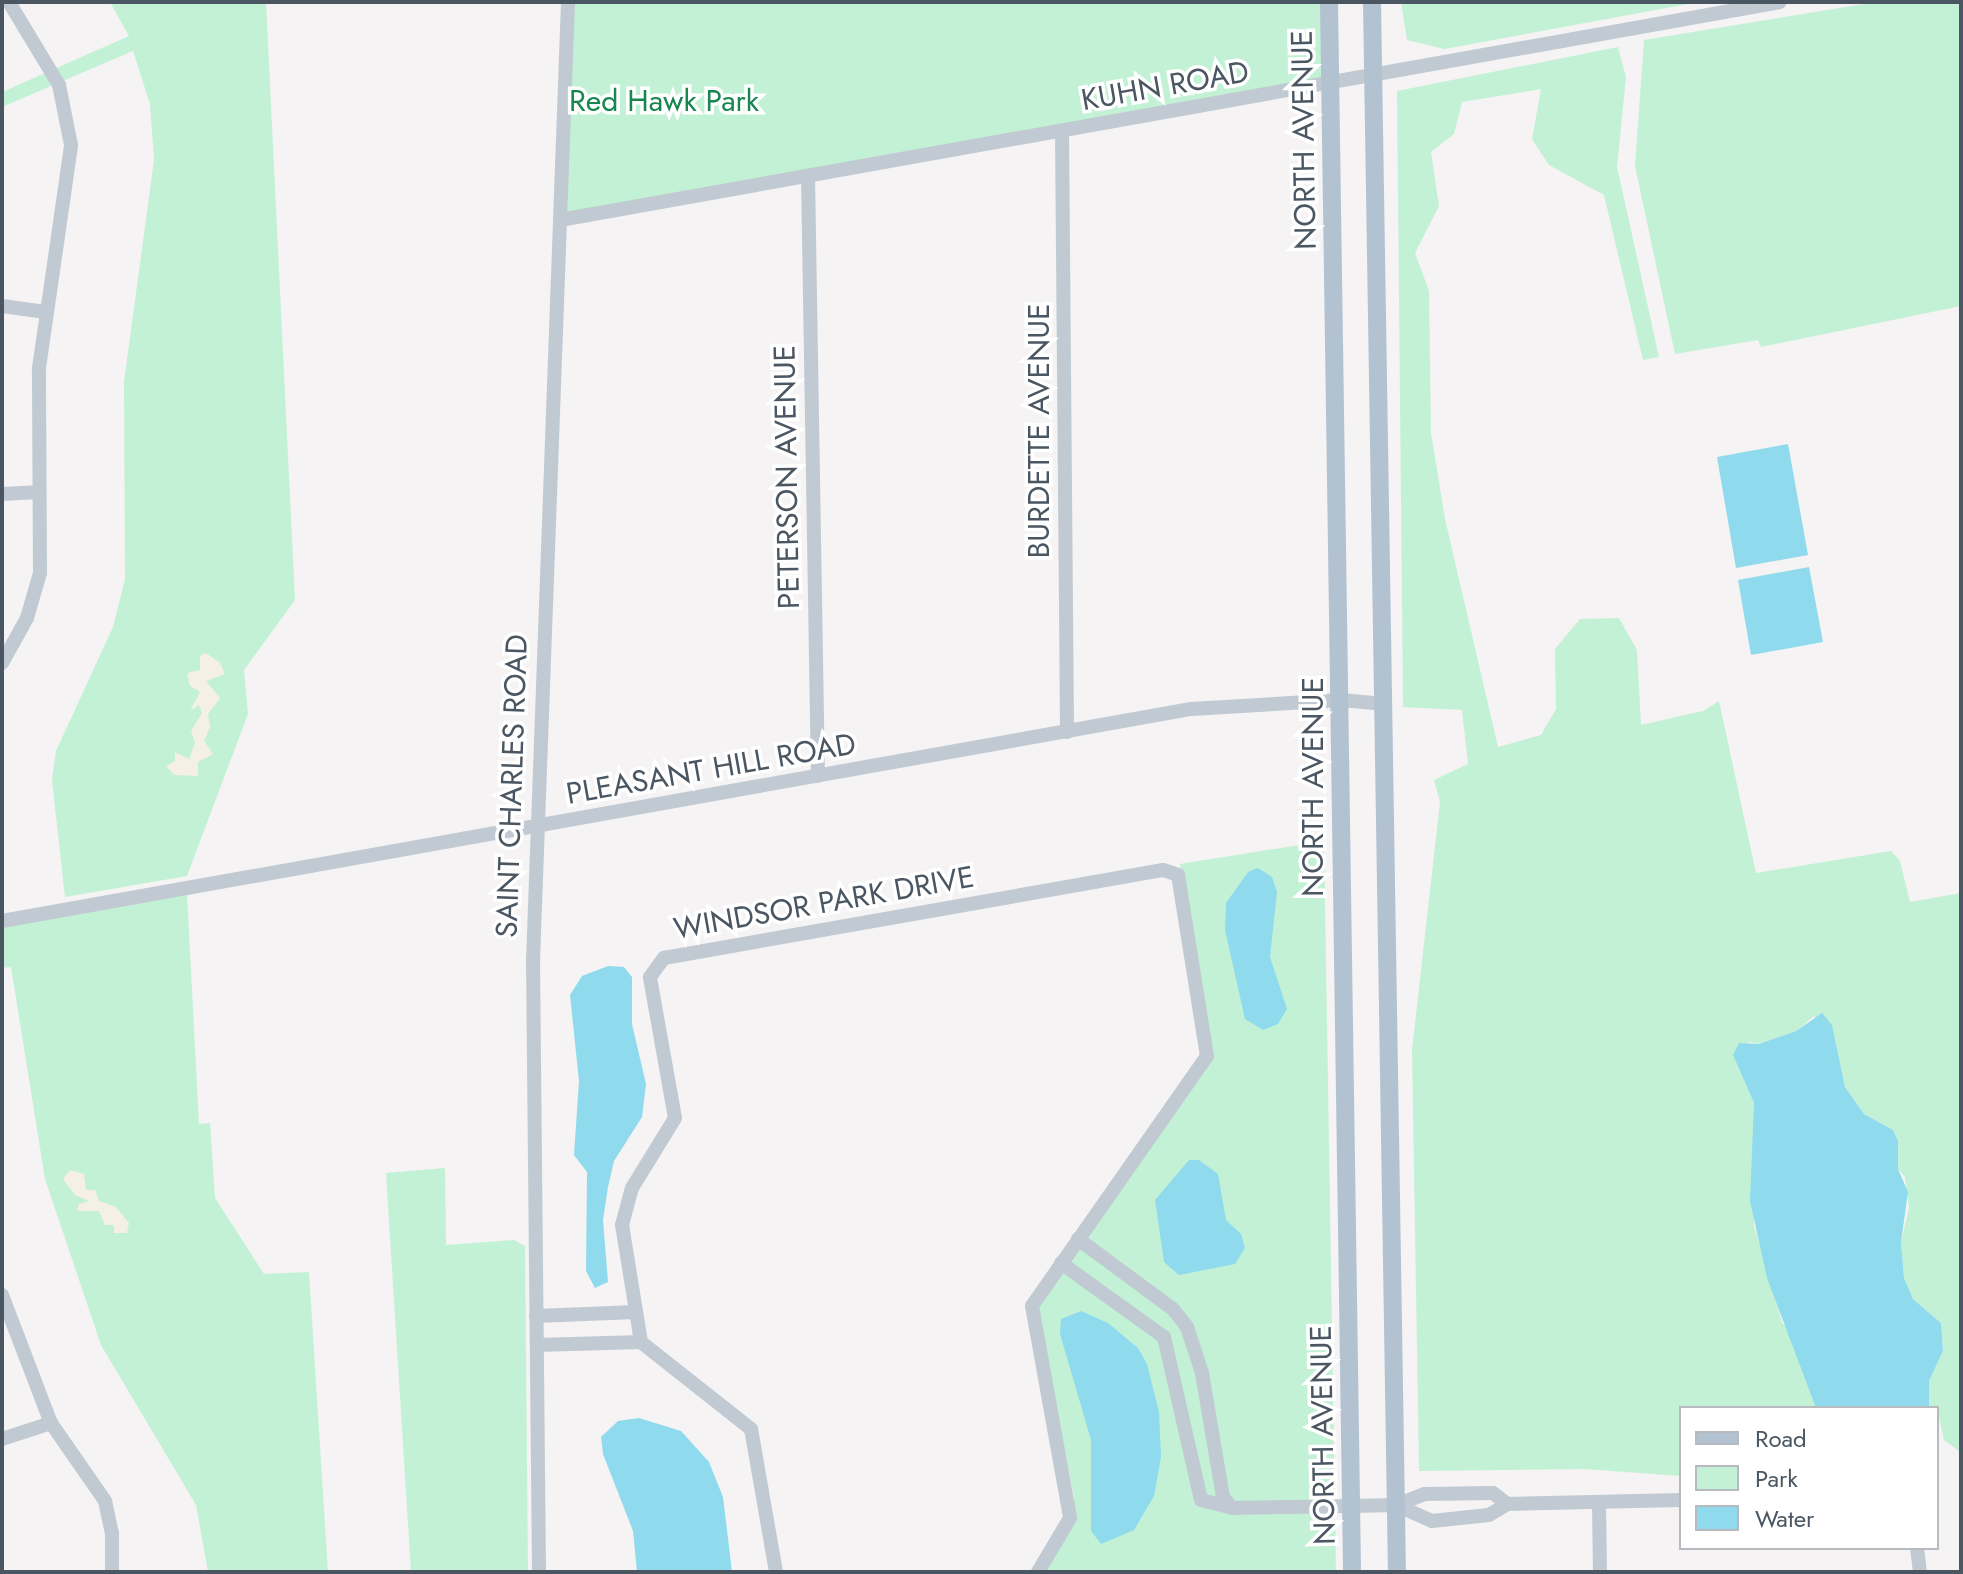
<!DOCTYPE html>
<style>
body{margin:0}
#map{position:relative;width:1963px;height:1574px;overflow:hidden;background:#f5f3f3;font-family:Jost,sans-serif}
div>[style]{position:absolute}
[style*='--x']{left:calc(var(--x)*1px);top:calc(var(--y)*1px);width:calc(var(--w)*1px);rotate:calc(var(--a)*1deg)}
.green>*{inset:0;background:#c3f1d5}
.sand>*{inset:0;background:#f5f0e5}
.water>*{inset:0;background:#90daee}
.minor>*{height:14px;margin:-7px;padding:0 7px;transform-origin:7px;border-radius:7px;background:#c1cad2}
.major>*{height:18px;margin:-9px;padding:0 9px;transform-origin:9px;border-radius:9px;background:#b3c2d1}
span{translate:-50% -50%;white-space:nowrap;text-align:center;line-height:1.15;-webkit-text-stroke:7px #fff;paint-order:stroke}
.street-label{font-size:30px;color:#4a5661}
.park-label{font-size:30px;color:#17864f}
.frame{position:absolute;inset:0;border:4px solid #4a5661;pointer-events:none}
.legend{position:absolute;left:1679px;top:1406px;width:260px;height:144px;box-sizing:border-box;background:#fff;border:2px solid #b7bbc0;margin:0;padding:10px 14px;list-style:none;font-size:24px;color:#4a5661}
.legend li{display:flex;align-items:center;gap:16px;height:40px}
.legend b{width:40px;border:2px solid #b7bbc0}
</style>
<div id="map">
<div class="green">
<div style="clip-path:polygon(110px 2px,266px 2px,295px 600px,244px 670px,248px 714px,187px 876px,65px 897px,52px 780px,56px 751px,113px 627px,125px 579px,124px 382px,154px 160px,150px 104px,133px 51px,2px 107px,2px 92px,129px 36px)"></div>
<div style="clip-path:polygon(568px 2px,1323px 2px,1324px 80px,558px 222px)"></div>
<div style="clip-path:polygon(1401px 2px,1699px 2px,1444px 49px,1407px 40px)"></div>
<div style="clip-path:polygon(1876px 2px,1961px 2px,1961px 306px,1761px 347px,1758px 340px,1675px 354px,1635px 166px,1644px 40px)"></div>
<div style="clip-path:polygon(1618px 47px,1626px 77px,1617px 167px,1659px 357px,1643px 360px,1604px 195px,1549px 165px,1532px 139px,1541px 89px,1462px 102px,1454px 134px,1431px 152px,1439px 206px,1415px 253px,1429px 291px,1431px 433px,1445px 519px,1498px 747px,1541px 735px,1556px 709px,1555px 649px,1580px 619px,1619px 618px,1637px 650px,1641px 725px,1703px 711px,1719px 701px,1756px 873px,1891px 851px,1900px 861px,1910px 902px,1961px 893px,1960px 1452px,1944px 1440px,1937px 1408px,1929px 1408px,1929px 1381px,1943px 1351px,1941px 1323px,1913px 1299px,1904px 1278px,1901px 1242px,1909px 1208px,1905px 1177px,1898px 1169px,1898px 1141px,1893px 1130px,1864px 1114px,1845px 1087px,1835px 1040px,1814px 1016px,1796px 1031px,1759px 1044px,1749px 1042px,1733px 1055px,1754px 1103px,1754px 1226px,1782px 1322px,1791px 1334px,1816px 1408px,1681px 1408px,1681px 1476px,1584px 1469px,1419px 1471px,1412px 1050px,1440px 802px,1434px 780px,1468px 764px,1462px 710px,1403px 707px,1397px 91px)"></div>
<div style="clip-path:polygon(1324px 841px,1336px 1572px,1043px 1572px,1074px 1523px,1074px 1497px,1037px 1308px,1212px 1054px,1180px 864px)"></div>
<div style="clip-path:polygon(187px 894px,199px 1124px,210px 1123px,215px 1198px,264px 1274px,309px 1272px,328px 1572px,208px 1572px,196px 1505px,101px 1345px,45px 1179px,11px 967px,2px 968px,2px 926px)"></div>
<div style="clip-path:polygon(445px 1168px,446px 1245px,514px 1240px,525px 1246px,528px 1572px,411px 1572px,386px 1173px)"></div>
</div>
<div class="sand">
<div style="clip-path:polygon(206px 653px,220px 663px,225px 674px,206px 681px,220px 698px,208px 714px,210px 727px,204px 741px,213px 754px,198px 762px,198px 776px,174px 775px,166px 766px,175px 761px,175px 752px,189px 759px,195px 743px,191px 731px,202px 713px,199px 705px,190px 711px,200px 692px,190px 686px,187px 673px,200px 670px,200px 656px)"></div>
<div style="clip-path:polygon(70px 1170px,84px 1174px,86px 1190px,95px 1190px,99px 1201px,116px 1207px,129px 1223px,127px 1233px,114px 1233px,114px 1225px,105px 1225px,99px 1211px,77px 1211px,79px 1204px,89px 1201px,75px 1195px,63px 1179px)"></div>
</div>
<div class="water">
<div style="clip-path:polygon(1788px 444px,1808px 555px,1736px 568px,1717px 457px)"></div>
<div style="clip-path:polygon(1809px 567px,1823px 642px,1751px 655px,1738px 580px)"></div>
<div style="clip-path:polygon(1258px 868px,1272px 877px,1277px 892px,1270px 957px,1287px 1009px,1278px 1024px,1263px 1030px,1245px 1019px,1225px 930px,1226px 903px,1248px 872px)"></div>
<div style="clip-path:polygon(608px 966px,624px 967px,632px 977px,632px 1024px,646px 1084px,642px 1117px,614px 1161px,608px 1187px,603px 1220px,608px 1282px,595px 1288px,586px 1271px,587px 1172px,574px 1155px,579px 1081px,570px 995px,582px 976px)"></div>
<div style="clip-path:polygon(1822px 1013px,1832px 1025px,1845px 1087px,1864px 1114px,1893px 1130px,1898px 1141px,1898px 1169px,1908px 1192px,1901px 1242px,1904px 1278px,1913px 1299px,1941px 1323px,1942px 1336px,1943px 1351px,1929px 1381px,1929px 1408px,1816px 1408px,1767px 1278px,1750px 1201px,1754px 1103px,1733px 1055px,1739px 1043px,1759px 1044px,1796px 1031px)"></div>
<div style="clip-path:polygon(1189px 1160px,1199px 1160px,1218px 1174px,1226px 1220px,1241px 1234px,1245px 1248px,1235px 1264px,1179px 1275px,1164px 1262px,1155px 1200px)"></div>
<div style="clip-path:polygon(1081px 1311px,1108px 1323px,1138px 1348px,1147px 1364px,1159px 1412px,1161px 1457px,1154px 1496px,1134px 1530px,1101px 1544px,1091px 1531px,1091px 1440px,1060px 1334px,1061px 1319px)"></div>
<div style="clip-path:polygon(639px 1418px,681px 1431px,709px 1462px,723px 1497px,732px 1572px,637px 1572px,633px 1531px,603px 1454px,601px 1437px,618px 1421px)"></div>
</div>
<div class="minor">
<div style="--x:1062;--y:131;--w:601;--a:89.52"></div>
<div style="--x:808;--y:176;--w:600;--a:89.05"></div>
<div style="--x:560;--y:220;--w:1239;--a:-10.13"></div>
<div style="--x:2;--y:306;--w:44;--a:7.8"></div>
<div style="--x:2;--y:494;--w:36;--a:-3"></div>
<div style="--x:2;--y:663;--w:51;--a:-60.9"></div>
<div style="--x:27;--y:618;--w:47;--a:-73.9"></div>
<div style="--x:40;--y:573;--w:205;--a:-90.3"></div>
<div style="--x:39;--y:368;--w:225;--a:-81.8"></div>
<div style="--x:71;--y:145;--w:61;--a:-101.3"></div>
<div style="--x:59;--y:85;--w:97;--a:-121.1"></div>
<div style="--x:2;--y:921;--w:1208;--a:-10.11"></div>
<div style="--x:1191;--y:709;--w:150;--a:-3.4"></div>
<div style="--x:1341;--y:700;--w:44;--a:5.2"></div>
<div style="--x:1078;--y:1239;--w:118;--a:36.4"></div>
<div style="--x:1173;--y:1309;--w:23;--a:52"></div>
<div style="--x:1187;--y:1327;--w:48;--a:71.9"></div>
<div style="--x:1202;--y:1373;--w:126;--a:80.4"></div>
<div style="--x:1223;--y:1497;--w:14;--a:51"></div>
<div style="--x:1061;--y:1263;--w:127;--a:35.7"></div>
<div style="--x:1164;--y:1337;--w:167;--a:77.2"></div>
<div style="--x:1201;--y:1500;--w:32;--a:14"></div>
<div style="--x:1232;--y:1508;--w:119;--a:-1"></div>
<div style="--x:1351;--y:1506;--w:45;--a:-1.3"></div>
<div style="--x:1396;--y:1505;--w:31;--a:-21"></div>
<div style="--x:1425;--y:1494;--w:68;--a:-0.8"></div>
<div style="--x:1493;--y:1493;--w:18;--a:38"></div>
<div style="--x:2;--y:1295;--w:137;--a:69.1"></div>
<div style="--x:51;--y:1423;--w:95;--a:55.3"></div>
<div style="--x:105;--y:1501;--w:33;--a:78"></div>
<div style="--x:112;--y:1533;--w:39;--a:90"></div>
<div style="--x:536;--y:1316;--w:100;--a:-2.3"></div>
<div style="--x:537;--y:1345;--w:104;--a:-1.7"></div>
<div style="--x:2;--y:1439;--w:52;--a:-18.1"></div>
<div style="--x:1599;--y:1503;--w:69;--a:89.2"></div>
<div style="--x:1396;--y:1505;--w:39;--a:24"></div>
<div style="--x:1432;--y:1521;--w:57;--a:-6"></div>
<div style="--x:1489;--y:1515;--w:21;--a:-31"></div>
<div style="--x:1507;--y:1504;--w:174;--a:-1.3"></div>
<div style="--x:1917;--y:1548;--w:24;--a:83"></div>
<div style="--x:539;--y:1572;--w:611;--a:-90.56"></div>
<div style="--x:533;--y:961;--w:960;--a:-87.91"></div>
<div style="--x:776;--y:1572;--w:145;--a:-99.9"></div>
<div style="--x:751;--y:1429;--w:140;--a:-141.7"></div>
<div style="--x:641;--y:1342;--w:119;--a:-99.2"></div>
<div style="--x:622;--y:1225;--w:38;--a:-75"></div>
<div style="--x:632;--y:1188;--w:82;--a:-58.4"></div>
<div style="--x:675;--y:1118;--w:143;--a:-100.1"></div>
<div style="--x:650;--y:977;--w:24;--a:-54"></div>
<div style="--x:664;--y:958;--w:507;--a:-10"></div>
<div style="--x:1163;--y:870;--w:16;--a:18"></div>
<div style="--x:1178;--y:875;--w:183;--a:80.9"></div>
<div style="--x:1207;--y:1056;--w:305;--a:125"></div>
<div style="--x:1032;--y:1306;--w:215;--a:79.8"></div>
<div style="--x:1070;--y:1518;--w:63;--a:120.7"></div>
</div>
<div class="major">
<div style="--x:1329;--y:2;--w:1570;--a:89.16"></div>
<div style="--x:1372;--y:2;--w:1570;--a:89.09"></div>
</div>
<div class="street-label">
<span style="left:1165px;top:86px;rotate:-10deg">KUHN ROAD</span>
<span style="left:1304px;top:140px;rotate:-91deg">NORTH AVENUE</span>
<span style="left:1039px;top:431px;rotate:-90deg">BURDETTE AVENUE</span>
<span style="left:787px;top:477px;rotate:-91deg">PETERSON AVENUE</span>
<span style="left:711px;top:769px;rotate:-10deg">PLEASANT HILL ROAD</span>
<span style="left:512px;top:786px;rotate:-88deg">SAINT CHARLES ROAD</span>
<span style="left:1313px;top:787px;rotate:-90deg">NORTH AVENUE</span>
<span style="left:824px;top:903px;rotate:-10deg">WINDSOR PARK DRIVE</span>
<span style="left:1323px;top:1435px;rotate:-91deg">NORTH AVENUE</span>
</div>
<div class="park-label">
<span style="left:664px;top:101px">Red Hawk Park</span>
</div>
<div class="frame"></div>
<ul class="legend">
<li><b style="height:10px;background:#b3c2d1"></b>Road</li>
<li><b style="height:22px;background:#c3f1d5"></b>Park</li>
<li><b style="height:22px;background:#90daee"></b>Water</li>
</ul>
</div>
